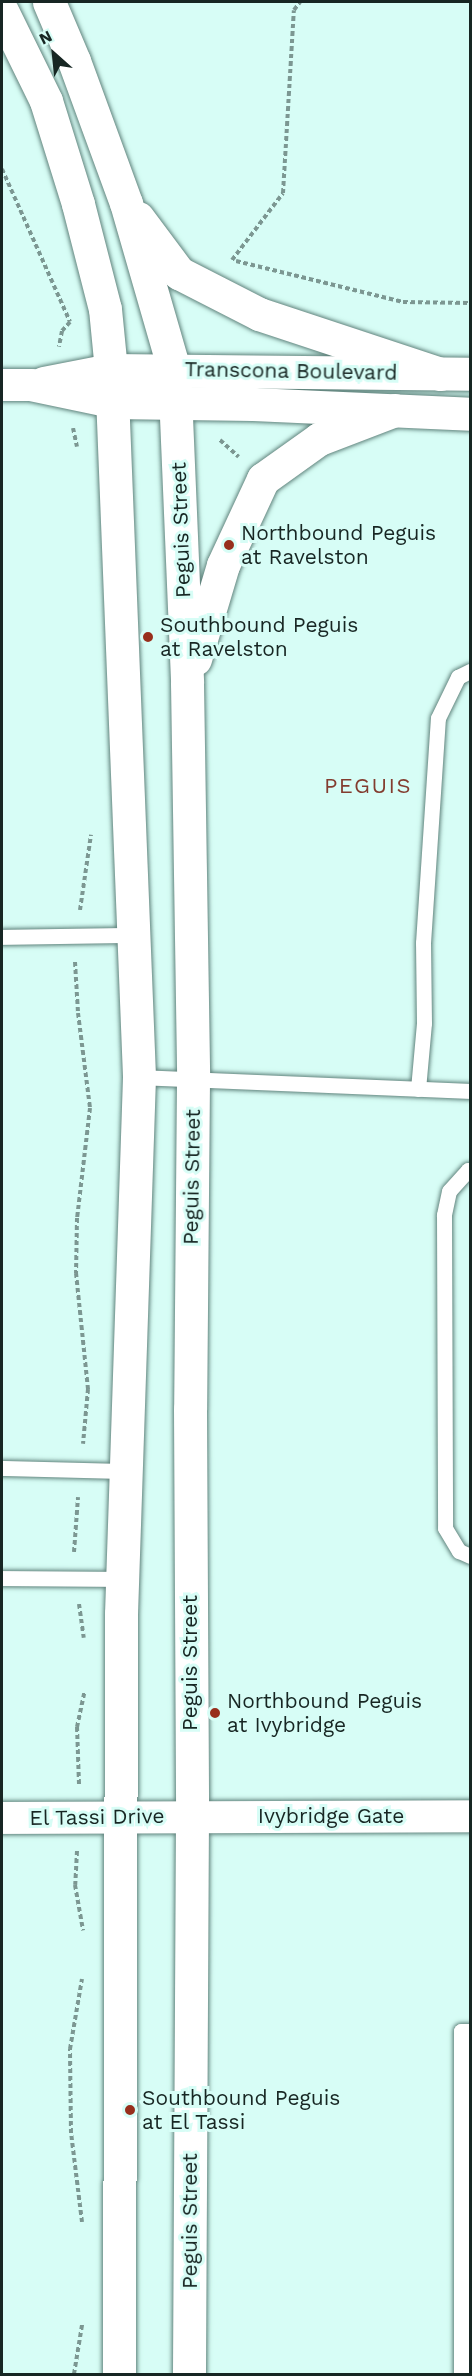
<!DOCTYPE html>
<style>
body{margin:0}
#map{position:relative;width:472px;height:2376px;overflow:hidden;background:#d7fdf6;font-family:"Work Sans",sans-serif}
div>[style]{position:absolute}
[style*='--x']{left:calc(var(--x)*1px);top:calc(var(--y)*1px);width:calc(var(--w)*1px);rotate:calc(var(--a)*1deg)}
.path>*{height:4px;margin-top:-2px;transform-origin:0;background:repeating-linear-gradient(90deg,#7c9792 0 4.5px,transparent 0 7.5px)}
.roads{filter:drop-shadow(0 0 2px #61847d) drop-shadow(0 0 2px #61847d)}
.service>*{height:15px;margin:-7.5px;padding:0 7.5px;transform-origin:7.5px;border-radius:7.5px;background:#fff}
.minor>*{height:32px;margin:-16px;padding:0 16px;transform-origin:16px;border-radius:16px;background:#fff}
.tertiary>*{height:33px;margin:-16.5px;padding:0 16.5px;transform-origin:16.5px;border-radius:16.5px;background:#fff}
.dots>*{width:16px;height:16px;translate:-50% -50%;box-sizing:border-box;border:3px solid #d7fdf6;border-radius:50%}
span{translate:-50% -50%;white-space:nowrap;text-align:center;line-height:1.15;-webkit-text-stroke:6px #d7fdf6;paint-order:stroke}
.street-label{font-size:21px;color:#172623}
.poi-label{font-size:21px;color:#172623}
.left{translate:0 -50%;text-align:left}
.neighbourhood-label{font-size:22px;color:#833c2f;letter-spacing:1.5px}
.frame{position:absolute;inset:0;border:3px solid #172623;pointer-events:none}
.north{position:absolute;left:24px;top:24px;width:60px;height:60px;-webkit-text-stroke:4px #d7fdf6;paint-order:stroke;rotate:333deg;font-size:16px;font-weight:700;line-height:24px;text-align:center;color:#172623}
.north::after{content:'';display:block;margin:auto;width:21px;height:27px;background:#172623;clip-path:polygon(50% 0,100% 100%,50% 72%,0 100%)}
</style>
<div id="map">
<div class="path">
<div style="--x:2;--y:169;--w:167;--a:66"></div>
<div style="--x:70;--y:322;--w:12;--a:132"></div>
<div style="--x:62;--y:331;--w:16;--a:101"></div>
<div style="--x:232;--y:260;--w:84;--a:-52.7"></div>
<div style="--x:283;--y:193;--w:183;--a:-86.6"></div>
<div style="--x:294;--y:10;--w:10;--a:-53"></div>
<div style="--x:236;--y:261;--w:172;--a:13.8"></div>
<div style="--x:403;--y:302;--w:67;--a:0.9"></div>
<div style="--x:73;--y:428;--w:19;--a:78"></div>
<div style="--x:220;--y:440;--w:25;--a:42"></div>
<div style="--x:80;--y:910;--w:76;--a:-81.7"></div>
<div style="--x:75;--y:962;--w:51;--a:86.6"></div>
<div style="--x:78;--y:1013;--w:96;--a:82.8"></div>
<div style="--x:90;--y:1108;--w:111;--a:96.7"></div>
<div style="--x:77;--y:1218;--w:55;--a:91"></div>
<div style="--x:76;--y:1273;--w:117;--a:84.1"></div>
<div style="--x:88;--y:1389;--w:55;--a:95.2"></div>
<div style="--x:74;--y:1552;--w:55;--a:-85.8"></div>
<div style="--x:79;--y:1604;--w:34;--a:82"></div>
<div style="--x:79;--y:1784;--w:57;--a:-92"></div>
<div style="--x:77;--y:1727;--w:35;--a:-78"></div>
<div style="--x:77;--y:1851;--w:34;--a:93"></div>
<div style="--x:75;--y:1885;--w:46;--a:79.9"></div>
<div style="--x:82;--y:2222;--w:90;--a:-97"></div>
<div style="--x:71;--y:2133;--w:84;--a:-90.7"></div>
<div style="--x:70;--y:2049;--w:71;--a:-80.3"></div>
<div style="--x:74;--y:2374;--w:50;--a:-80.7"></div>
</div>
<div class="roads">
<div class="service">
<div style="--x:2;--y:937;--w:131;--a:-0.9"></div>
<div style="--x:139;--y:1077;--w:331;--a:2.4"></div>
<div style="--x:418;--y:1089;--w:66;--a:-84.8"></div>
<div style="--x:424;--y:1023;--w:80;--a:-90.7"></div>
<div style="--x:423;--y:943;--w:225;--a:-86.2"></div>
<div style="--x:438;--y:718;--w:46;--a:-64"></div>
<div style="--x:458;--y:677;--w:13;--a:-27"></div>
<div style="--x:470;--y:1170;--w:2;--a:180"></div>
<div style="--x:468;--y:1170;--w:28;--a:132"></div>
<div style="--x:449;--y:1191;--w:25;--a:102"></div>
<div style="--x:444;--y:1215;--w:313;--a:89.8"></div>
<div style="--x:445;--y:1528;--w:27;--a:59"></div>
<div style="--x:459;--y:1551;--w:12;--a:24"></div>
<div style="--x:2;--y:1468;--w:123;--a:1.4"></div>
<div style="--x:2;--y:1578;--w:120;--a:0.5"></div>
<div style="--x:461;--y:2374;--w:343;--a:-90"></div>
<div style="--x:461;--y:2031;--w:9;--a:0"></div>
</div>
<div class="minor">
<div style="--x:44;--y:383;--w:68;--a:-11"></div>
<div style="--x:2;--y:385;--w:29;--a:0"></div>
<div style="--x:31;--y:385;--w:83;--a:11.9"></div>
<div style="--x:2;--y:1818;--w:468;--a:-0.2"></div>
</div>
<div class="tertiary">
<div style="--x:49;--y:2;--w:64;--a:67"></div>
<div style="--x:74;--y:61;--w:151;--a:69.9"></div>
<div style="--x:126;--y:203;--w:173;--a:73.9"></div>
<div style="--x:174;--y:369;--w:314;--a:87.6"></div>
<div style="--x:187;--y:683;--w:397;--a:89.1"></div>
<div style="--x:193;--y:1080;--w:329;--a:90.5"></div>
<div style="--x:190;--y:1409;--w:407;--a:89.7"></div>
<div style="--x:192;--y:1816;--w:558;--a:90.31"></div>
<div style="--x:2;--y:11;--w:100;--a:63.9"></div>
<div style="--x:46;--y:101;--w:108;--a:72.7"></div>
<div style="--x:78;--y:204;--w:108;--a:75.6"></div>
<div style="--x:105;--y:309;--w:61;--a:84.4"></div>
<div style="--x:111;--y:370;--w:708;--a:87.73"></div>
<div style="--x:139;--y:1077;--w:537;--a:91.92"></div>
<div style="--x:121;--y:1614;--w:760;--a:90.15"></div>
<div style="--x:138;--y:218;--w:69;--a:53.3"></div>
<div style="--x:179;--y:273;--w:90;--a:27.1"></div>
<div style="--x:259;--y:314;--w:191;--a:18.3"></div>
<div style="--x:111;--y:370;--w:359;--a:0.6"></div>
<div style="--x:112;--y:402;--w:141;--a:0.8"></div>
<div style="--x:253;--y:404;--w:217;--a:2.6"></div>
<div style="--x:195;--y:659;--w:98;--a:-73.4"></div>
<div style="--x:223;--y:565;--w:95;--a:-65.1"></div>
<div style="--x:263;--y:479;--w:69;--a:-35.5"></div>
<div style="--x:319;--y:439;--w:81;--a:-20.9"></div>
</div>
</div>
<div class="dots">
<div style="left:229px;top:545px;background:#982e1c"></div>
<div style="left:148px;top:637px;background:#982e1c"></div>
<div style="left:215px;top:1713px;background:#982e1c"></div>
<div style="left:130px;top:2110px;background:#982e1c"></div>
</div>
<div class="street-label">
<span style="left:291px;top:371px;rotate:1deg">Transcona Boulevard</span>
<span style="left:181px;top:530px;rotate:-92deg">Peguis Street</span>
<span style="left:192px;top:1177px;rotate:-89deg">Peguis Street</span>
<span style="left:190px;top:1663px;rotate:-90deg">Peguis Street</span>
<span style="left:331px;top:1816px">Ivybridge Gate</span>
<span style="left:97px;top:1817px;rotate:-1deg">El Tassi Drive</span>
<span style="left:190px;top:2221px;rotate:-90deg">Peguis Street</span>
</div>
<div class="poi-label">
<span class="left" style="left:241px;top:545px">Northbound Peguis<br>at Ravelston</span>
<span class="left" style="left:160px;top:637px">Southbound Peguis<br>at Ravelston</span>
<span class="left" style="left:227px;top:1713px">Northbound Peguis<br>at Ivybridge</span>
<span class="left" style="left:142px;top:2110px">Southbound Peguis<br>at El Tassi</span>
</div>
<div class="neighbourhood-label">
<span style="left:368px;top:786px">PEGUIS</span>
</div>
<div class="frame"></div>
<div class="north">N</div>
</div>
